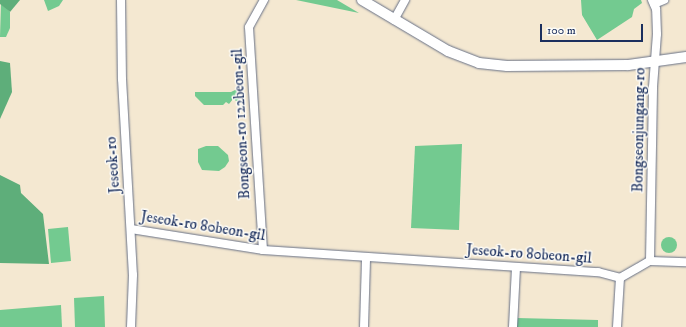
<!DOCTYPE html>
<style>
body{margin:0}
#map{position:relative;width:686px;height:327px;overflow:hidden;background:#f4e8d1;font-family:"IM FELL DW Pica",serif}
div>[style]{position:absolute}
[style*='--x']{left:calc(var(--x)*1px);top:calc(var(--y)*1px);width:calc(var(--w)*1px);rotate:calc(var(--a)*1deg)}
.green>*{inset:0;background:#73ca90}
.round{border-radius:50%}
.forest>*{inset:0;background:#5eae7a}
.roads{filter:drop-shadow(0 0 1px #677086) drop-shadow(0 0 1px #677086)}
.minor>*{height:8px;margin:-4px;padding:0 4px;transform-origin:4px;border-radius:4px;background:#fff}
.major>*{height:10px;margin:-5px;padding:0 5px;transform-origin:5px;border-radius:5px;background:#fff}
span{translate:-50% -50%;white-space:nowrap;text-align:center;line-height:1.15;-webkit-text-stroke:3px #fdfcf7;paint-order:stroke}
.street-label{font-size:15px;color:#1b2f5e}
.scale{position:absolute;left:540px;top:24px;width:103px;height:18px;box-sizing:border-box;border:2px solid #1b2f5e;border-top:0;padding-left:5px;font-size:12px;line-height:14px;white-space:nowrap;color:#1b2f5e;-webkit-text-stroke:3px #fdfcf7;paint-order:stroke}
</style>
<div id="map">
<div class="green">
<div style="clip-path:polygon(44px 0,63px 0,59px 6px,48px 11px)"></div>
<div style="clip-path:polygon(296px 0,337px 0,359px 13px)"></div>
<div style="clip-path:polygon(581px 0,641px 0,642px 3px,634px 9px,632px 17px,597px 40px,582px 15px)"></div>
<div style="clip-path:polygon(1px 4px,10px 12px,10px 28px,6px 37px,0 37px)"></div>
<div style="clip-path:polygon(237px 89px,243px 92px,242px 100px,238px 102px,233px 99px,229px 104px,226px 102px,223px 105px,204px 105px,195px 96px,195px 92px,231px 92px)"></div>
<div style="clip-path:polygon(462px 144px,459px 230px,411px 228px,415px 146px)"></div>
<div style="clip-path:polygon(206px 146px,218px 146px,228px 155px,229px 161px,225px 167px,219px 171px,202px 170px,198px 162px,198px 149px)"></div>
<div style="clip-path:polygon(68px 227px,71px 261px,51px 263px,48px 229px)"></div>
<div class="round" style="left:661px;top:237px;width:16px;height:16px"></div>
<div style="clip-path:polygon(104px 296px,105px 327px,75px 327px,74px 298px)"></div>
<div style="clip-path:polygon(61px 305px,62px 327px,0 327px,0 310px)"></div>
<div style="clip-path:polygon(517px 318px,598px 320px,598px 327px,517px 327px)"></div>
</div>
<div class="forest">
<div style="clip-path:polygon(0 0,20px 0,10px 12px,0 4px)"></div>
<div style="clip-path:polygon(0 61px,10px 63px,12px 92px,0 119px)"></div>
<div style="clip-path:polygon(0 175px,20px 185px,21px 193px,43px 214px,49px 264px,0 263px)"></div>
</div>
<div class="roads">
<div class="minor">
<div style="--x:121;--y:0;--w:79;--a:89.3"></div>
<div style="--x:122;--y:79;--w:196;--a:86.8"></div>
<div style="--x:133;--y:275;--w:52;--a:92.2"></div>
<div style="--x:654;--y:4;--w:11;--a:-22"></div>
<div style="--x:394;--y:20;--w:23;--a:-61"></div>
<div style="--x:131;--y:229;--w:134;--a:9"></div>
<div style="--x:263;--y:250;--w:336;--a:3.8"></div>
<div style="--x:598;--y:272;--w:23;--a:15"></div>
<div style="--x:620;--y:278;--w:34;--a:-30"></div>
<div style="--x:650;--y:261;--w:36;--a:2"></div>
<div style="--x:263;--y:250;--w:223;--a:-93.6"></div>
<div style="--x:249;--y:27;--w:31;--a:-61"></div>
<div style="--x:650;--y:261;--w:174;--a:-89"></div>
<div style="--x:653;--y:87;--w:53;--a:-85.7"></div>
<div style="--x:657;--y:34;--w:25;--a:-92"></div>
<div style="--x:656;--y:9;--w:10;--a:-114"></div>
<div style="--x:364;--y:327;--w:69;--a:-88.3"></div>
<div style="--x:513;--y:327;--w:60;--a:-87.1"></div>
<div style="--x:617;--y:327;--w:49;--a:-86.5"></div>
</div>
<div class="major">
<div style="--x:362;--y:0;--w:100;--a:30.7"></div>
<div style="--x:448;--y:51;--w:33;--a:21"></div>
<div style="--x:479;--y:63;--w:28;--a:6"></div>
<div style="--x:507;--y:66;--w:121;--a:-0.5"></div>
<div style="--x:628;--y:65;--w:59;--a:-7.9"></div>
</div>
</div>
<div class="street-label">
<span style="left:241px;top:124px;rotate:-93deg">Bongseon-ro 122beon-gil</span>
<span style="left:639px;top:130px;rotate:-89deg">Bongseonjungang-ro</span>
<span style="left:113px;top:165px;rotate:-94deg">Jeseok-ro</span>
<span style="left:203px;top:226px;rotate:9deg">Jeseok-ro 80beon-gil</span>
<span style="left:529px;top:254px;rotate:4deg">Jeseok-ro 80beon-gil</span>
</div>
<div class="scale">100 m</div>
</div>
